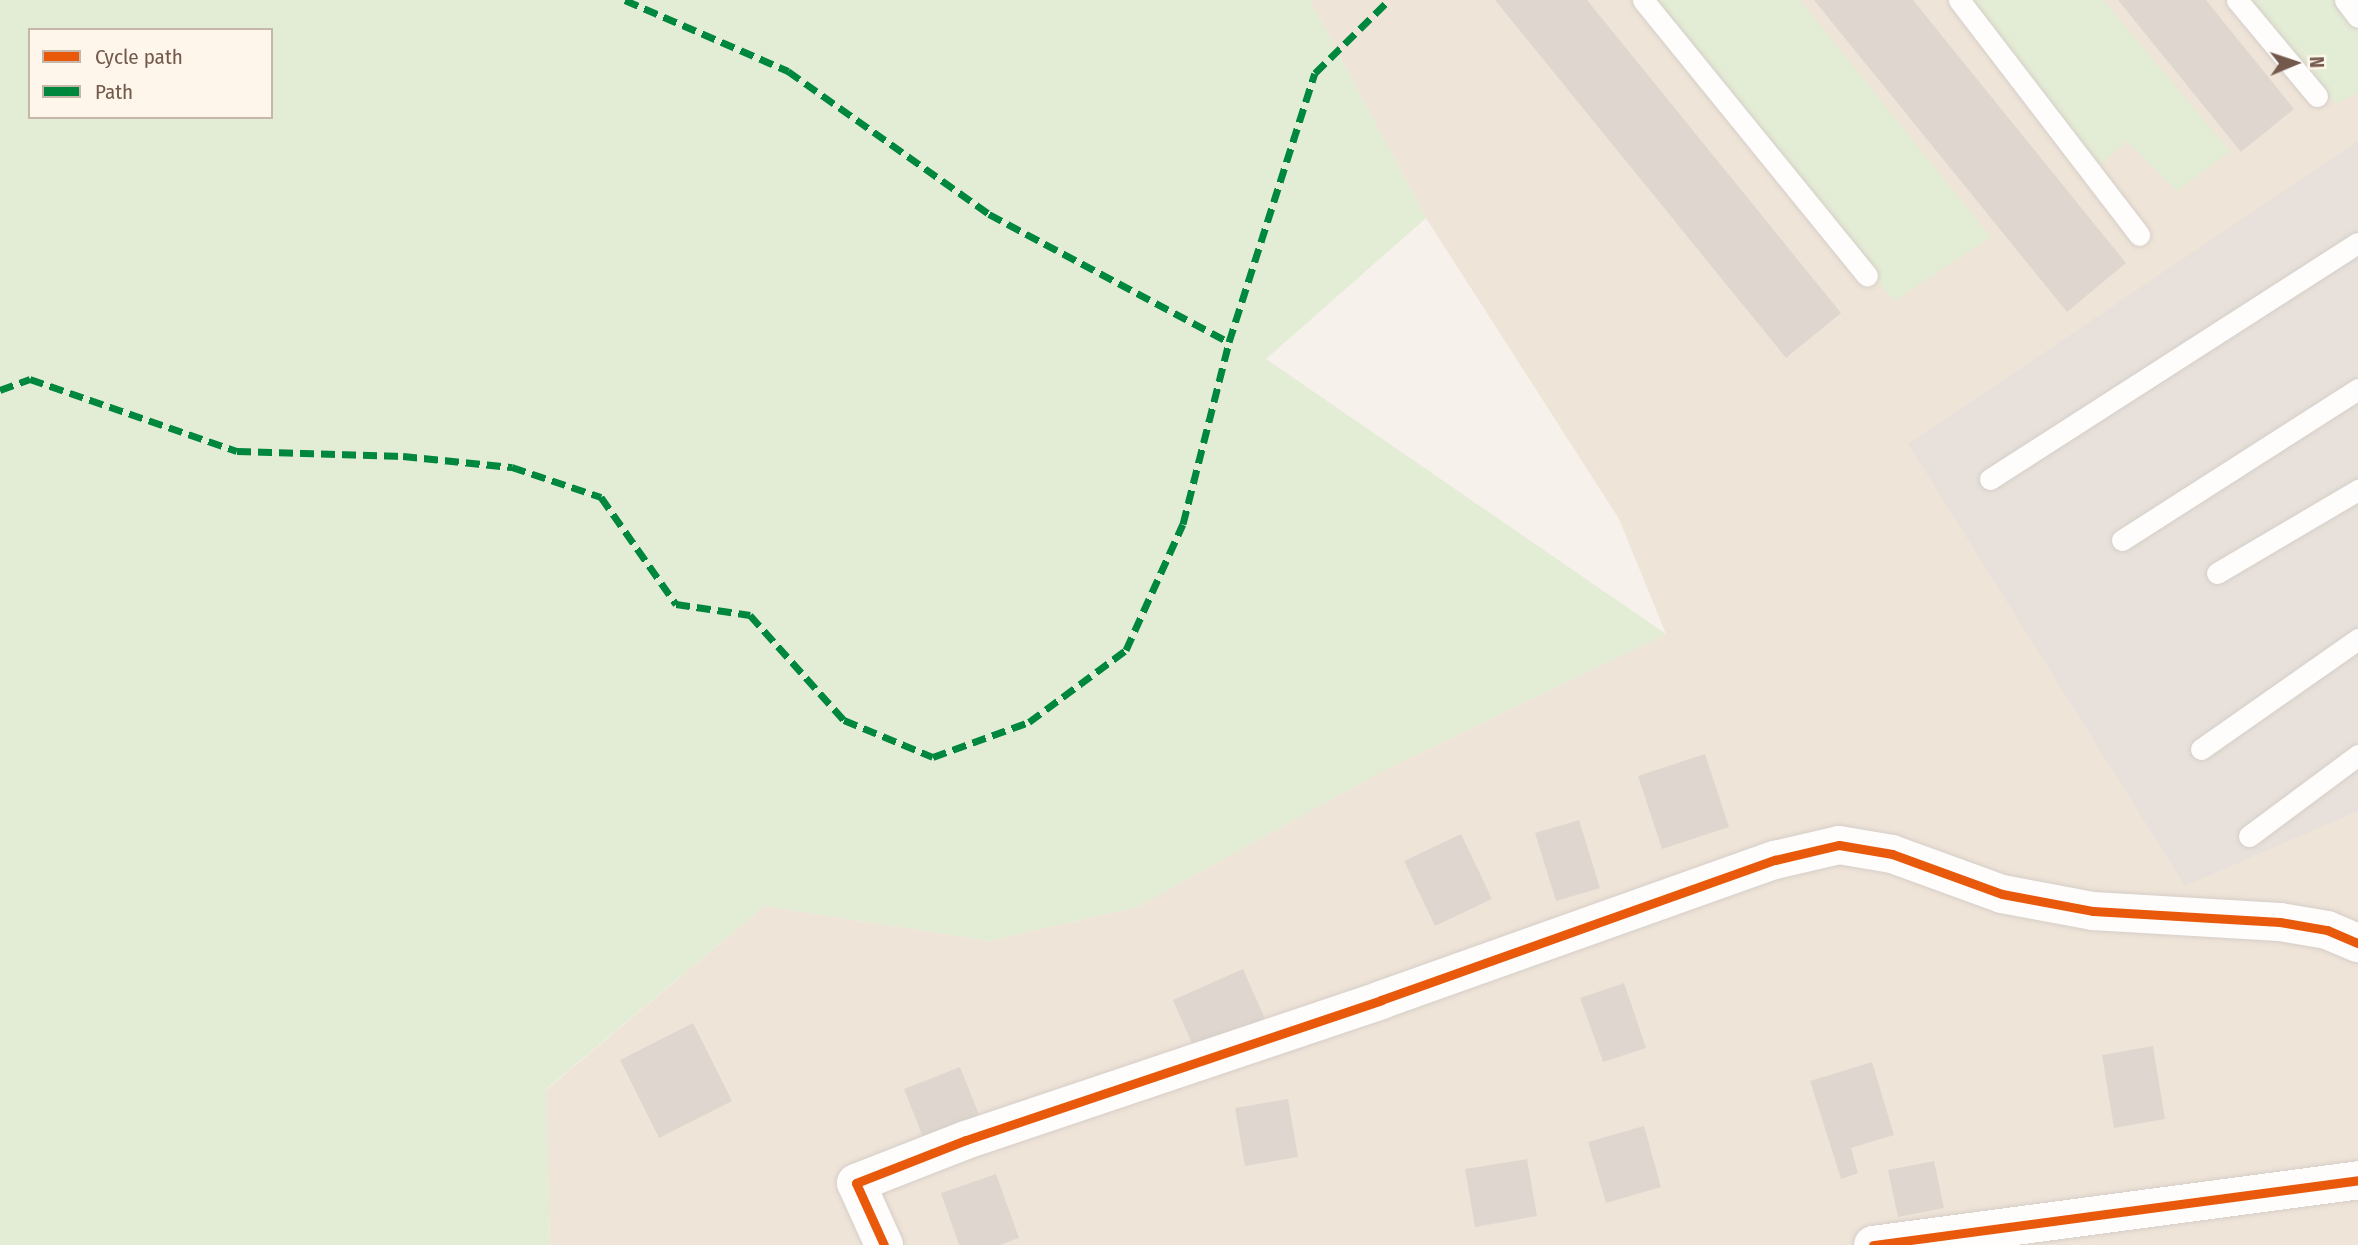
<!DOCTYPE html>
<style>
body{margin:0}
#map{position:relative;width:2358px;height:1245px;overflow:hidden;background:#f6f1ea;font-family:"Fira Sans Condensed",sans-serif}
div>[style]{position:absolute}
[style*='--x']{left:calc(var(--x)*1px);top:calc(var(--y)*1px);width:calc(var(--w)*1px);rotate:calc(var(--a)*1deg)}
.residential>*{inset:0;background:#efe4d8}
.industrial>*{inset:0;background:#e8e1db}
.green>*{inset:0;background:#e3ecd5}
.building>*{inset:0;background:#dfd7cf}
.roads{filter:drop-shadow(0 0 2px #d5cec8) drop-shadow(0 0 2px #d5cec8)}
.service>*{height:21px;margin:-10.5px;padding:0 10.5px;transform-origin:10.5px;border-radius:10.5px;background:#fefdfc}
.minor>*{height:38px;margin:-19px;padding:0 19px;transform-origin:19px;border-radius:19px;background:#fefdfc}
.quiet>*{height:7px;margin-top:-3.5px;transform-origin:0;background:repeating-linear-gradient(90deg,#00873e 0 14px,transparent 0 21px)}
.cycleway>*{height:9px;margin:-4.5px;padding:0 4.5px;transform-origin:4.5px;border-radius:4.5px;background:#e8590c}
span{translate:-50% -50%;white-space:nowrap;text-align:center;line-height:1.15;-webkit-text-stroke:6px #fef6eb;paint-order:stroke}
.legend{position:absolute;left:28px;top:28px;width:245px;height:91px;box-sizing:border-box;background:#fef6eb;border:2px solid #c6b7ab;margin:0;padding:9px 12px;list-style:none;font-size:21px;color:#72594b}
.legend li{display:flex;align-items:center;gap:14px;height:35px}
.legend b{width:35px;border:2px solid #c6b7ab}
.north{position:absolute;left:2260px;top:28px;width:70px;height:70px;-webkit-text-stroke:5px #fef6eb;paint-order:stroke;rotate:88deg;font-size:19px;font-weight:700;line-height:28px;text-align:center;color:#72594b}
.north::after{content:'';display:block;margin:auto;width:24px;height:32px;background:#72594b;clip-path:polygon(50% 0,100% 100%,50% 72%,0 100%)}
</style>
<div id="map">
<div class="residential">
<div style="clip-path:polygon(1310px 0,2358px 0,2358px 1245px,550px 1245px,546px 1090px,765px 906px,989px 941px,1137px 907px,1381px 772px,1666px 634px,1619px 519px,1426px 218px)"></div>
</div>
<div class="industrial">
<div style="clip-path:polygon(2358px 141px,2358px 811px,2185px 886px,1908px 444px)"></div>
</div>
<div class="green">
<div style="clip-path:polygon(evenodd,0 0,1310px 0,1426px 218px,1266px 359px,1666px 634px,1381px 772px,1137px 907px,989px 941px,765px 906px,546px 1089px,550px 1245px,0 1245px,0 0,30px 30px,271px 30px,271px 117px,30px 117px,30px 30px)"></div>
<div style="clip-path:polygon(1652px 0,1800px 0,1991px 237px,1894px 301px)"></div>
<div style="clip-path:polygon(1964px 0,2103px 0,2230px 151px,2177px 191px,2127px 141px,2098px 166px)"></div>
<div style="clip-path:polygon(2251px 0,2358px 0,2358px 93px,2336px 104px)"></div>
</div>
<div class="building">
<div style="clip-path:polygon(1495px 0,1587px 0,1841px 313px,1786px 358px)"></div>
<div style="clip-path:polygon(1814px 0,1913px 0,2126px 263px,2067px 312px)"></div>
<div style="clip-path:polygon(2118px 0,2206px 0,2294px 109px,2241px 152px)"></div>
<div style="clip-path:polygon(1705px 754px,1729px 827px,1662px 849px,1638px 776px)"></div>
<div style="clip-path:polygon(1579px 820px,1600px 888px,1556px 901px,1535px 833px)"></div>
<div style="clip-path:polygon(1461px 834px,1492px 899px,1435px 926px,1404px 861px)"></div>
<div style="clip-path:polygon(1243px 969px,1266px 1021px,1196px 1053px,1173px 1000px)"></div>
<div style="clip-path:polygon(1624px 983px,1646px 1048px,1603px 1062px,1580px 998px)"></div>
<div style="clip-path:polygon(693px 1023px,732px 1101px,659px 1138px,620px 1060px)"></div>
<div style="clip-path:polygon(2153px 1046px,2165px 1119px,2114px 1128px,2102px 1055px)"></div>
<div style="clip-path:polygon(1872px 1062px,1894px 1135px,1851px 1148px,1858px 1173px,1841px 1179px,1810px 1081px)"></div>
<div style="clip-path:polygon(960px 1067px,982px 1122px,926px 1145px,904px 1089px)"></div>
<div style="clip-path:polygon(1288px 1099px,1298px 1157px,1245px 1166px,1235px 1108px)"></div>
<div style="clip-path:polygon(1644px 1126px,1661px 1187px,1606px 1203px,1588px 1142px)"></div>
<div style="clip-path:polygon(1527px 1159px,1537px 1216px,1475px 1227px,1465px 1169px)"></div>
<div style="clip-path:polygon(1934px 1161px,1944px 1208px,1898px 1217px,1888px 1170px)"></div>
<div style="clip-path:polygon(996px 1174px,1019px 1238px,1000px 1245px,959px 1245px,941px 1193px)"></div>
</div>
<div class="roads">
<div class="service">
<div style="--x:1643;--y:0;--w:355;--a:50.9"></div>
<div style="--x:1959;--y:0;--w:296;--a:52.5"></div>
<div style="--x:2237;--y:0;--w:125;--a:50.2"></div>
<div style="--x:2345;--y:0;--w:21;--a:53"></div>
<div style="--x:1990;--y:479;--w:437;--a:-32.7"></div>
<div style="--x:2122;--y:540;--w:280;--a:-32.6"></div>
<div style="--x:2217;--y:573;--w:164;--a:-30.5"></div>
<div style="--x:2201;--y:749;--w:192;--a:-35"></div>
<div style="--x:2249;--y:836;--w:136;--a:-36.6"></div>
</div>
<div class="minor">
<div style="--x:884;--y:1245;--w:68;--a:-114.3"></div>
<div style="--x:856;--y:1183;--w:118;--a:-21.4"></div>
<div style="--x:966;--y:1140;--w:438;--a:-18.6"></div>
<div style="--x:1381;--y:1000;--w:418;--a:-19.6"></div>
<div style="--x:1775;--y:860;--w:66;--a:-13.2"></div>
<div style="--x:1839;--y:845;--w:54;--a:9.6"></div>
<div style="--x:1892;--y:854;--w:117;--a:20"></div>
<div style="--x:2002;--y:894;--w:93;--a:10.6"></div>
<div style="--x:2093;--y:911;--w:187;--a:3.4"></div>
<div style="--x:2280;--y:922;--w:48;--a:9.7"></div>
<div style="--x:2327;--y:930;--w:34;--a:23"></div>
<div style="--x:1873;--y:1245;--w:489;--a:-7.6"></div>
</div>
</div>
<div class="quiet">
<div style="--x:625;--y:0;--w:178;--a:23.5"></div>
<div style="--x:788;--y:71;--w:247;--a:35.4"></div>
<div style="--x:989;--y:214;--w:272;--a:28.1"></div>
<div style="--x:0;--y:390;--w:32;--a:-20"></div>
<div style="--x:30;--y:379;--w:219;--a:19.2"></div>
<div style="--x:237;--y:451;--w:166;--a:1.7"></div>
<div style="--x:403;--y:456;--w:110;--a:5.8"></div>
<div style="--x:512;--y:467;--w:94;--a:18.6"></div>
<div style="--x:601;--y:497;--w:131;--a:55"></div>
<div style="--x:676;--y:604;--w:75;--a:8.5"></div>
<div style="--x:750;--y:615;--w:141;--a:48.2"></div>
<div style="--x:844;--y:720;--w:96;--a:22.6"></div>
<div style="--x:933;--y:757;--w:102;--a:-20"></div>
<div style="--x:1029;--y:722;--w:121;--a:-36.6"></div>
<div style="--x:1126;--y:650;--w:138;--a:-65.7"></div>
<div style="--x:1183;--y:524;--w:188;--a:-75.8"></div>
<div style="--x:1229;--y:342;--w:282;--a:-72.3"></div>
<div style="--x:1315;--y:73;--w:104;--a:-44.6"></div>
</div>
<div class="cycleway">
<div style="--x:884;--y:1245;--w:68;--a:-114.3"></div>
<div style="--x:856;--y:1183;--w:118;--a:-21.4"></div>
<div style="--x:966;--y:1140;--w:438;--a:-18.6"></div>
<div style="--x:1381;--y:1000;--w:418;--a:-19.6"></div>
<div style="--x:1775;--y:860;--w:66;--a:-13.2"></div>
<div style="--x:1839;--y:845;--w:54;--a:9.6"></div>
<div style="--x:1892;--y:854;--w:117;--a:20"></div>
<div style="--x:2002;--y:894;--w:93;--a:10.6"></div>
<div style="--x:2093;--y:911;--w:187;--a:3.4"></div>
<div style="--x:2280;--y:922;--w:48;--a:9.7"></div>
<div style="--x:2327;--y:930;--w:34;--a:23"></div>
<div style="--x:1873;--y:1245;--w:489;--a:-7.6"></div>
</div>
<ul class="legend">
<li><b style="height:9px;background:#e8590c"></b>Cycle path</li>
<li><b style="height:9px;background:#00873e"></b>Path</li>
</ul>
<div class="north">N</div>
</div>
